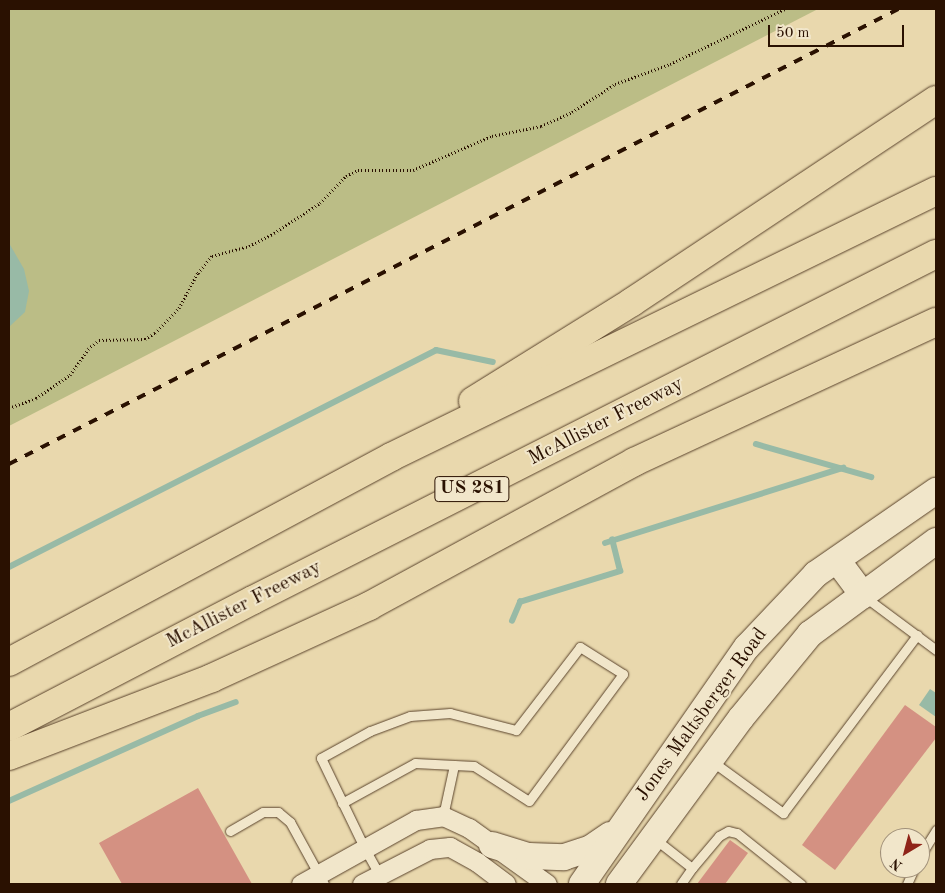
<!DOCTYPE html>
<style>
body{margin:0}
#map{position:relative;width:945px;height:893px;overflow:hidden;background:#e9d8ad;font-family:"Old Standard TT",serif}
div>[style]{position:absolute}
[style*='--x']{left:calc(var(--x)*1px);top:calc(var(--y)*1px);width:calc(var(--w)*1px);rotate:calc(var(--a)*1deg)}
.green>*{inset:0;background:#bbbd86}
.water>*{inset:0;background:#98baa6}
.stream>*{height:5.5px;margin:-2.75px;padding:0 2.75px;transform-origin:2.75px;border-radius:2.75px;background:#98baa6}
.building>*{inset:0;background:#d49182}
.path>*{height:3px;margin-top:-1.5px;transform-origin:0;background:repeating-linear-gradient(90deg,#2a1101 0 1px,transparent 0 3.5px)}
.roads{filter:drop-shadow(0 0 1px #5a432c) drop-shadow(0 0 1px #5a432c)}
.lane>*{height:9px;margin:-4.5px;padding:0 4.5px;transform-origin:4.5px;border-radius:4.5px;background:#f1e6ca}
.street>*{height:19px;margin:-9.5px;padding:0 9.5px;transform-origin:9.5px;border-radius:9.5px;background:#f1e6ca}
.secondary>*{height:26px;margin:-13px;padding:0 13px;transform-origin:13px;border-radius:13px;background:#f1e6ca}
.highway>*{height:28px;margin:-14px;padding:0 14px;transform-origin:14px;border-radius:14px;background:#e9d8ad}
.rail>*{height:4px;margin-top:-2px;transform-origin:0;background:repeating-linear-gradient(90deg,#2a1101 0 9px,transparent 0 18px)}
span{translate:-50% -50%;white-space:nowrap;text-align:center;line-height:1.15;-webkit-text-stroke:4px #f1e6ca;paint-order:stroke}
.shield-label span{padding:1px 4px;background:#f1e6ca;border:1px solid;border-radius:4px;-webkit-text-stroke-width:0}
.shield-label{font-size:19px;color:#2a1101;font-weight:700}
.street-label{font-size:20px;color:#2a1101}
.frame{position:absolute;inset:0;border:10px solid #2a1101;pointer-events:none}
.north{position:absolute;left:880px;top:828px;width:50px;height:50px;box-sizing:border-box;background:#f1e6ca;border:1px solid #a1917a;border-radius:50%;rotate:217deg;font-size:14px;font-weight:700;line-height:20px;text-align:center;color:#2a1101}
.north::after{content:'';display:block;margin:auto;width:18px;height:22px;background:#8f2418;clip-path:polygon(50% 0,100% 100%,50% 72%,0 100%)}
.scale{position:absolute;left:768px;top:25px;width:136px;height:22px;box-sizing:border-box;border:2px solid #2a1101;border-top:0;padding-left:6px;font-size:15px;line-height:18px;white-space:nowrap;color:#2a1101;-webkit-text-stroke:4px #f1e6ca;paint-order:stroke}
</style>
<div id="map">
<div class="green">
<div style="clip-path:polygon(9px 9px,818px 9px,9px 426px)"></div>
</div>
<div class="water">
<div style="clip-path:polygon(9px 243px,24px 269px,29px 291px,25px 312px,9px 327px)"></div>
<div style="clip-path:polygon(930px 689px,936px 693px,936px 717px,919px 705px)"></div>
</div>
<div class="stream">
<div style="--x:756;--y:444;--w:120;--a:16"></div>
<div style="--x:605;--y:543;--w:250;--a:-17.5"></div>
<div style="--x:9;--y:567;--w:479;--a:-26.9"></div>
<div style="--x:436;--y:350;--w:58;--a:11.9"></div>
<div style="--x:512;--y:621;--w:21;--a:-67"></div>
<div style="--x:520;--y:602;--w:105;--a:-17.2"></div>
<div style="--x:620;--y:571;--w:32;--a:-104"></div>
<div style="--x:9;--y:801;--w:207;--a:-24.2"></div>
<div style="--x:198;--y:716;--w:40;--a:-20.2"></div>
</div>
<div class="building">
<div style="clip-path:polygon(905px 705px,936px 727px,936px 738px,835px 870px,802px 845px)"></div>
<div style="clip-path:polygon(198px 788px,252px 884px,122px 884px,99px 843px)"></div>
<div style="clip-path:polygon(730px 840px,748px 853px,725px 884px,697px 884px)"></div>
</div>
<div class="path">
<div style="--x:9;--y:408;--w:29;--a:-20"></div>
<div style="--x:36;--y:398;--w:41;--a:-34.1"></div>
<div style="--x:70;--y:375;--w:32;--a:-55"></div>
<div style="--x:88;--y:349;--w:14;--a:-39"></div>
<div style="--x:99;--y:340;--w:46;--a:-1.2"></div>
<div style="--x:145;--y:339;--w:12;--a:-31"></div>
<div style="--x:155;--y:333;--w:35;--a:-46"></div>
<div style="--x:179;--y:308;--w:40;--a:-62"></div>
<div style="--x:198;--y:273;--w:22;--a:-51"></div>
<div style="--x:212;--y:256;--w:38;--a:-15"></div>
<div style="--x:249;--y:246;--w:28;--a:-27"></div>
<div style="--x:274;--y:233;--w:55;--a:-33.1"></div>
<div style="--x:320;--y:203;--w:37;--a:-46"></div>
<div style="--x:346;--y:176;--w:13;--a:-27"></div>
<div style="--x:358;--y:170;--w:55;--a:0"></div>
<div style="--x:413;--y:170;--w:86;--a:-23.3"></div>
<div style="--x:492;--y:136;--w:50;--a:-11.5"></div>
<div style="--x:541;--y:126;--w:34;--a:-24"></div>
<div style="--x:572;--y:112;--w:51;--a:-33.1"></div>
<div style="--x:615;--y:84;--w:59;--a:-20"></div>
<div style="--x:670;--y:64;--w:127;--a:-25.6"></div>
</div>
<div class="roads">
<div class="lane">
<div style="--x:865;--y:597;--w:89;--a:36.7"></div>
<div style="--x:713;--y:762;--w:87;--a:36.1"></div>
<div style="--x:783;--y:813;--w:223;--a:-53"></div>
<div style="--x:342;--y:803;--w:83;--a:-28.7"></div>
<div style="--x:415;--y:763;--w:59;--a:2.9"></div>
<div style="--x:474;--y:766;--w:65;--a:32.5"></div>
<div style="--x:529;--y:801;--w:158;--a:-53.5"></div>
<div style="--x:623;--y:674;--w:51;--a:-147.9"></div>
<div style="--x:580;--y:647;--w:105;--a:127.6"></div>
<div style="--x:516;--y:730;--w:68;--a:-165.6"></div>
<div style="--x:450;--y:713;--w:40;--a:175.7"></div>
<div style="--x:410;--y:716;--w:43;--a:159.4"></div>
<div style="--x:370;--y:731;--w:56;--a:151.1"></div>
<div style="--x:321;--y:758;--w:101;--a:64.2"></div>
<div style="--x:365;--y:849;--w:29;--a:61"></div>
<div style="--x:443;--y:816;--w:52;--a:-77.8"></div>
<div style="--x:230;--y:831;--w:38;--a:-30"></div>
<div style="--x:263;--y:812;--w:15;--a:0"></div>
<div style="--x:278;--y:812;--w:16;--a:40"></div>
<div style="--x:290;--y:822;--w:71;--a:61.3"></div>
<div style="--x:655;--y:839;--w:47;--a:38.1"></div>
<div style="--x:692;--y:868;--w:19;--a:125"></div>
<div style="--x:920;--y:856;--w:31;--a:-58"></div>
<div style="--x:692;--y:868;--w:42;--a:-49.8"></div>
<div style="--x:719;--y:836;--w:10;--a:-29"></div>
<div style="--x:728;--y:831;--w:9;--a:13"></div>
<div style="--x:737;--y:833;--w:82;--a:38.6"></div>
<div style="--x:907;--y:884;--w:17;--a:-66"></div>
</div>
<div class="street">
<div style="--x:301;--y:884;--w:132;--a:-29.1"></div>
<div style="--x:416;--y:820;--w:27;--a:-8"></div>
<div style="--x:443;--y:816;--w:29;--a:25"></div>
<div style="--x:469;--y:828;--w:96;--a:35.7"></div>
<div style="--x:362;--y:884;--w:76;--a:-27.2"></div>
<div style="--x:430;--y:849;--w:20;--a:-6"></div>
<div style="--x:450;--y:847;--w:31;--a:29"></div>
<div style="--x:477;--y:862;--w:36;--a:37"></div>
</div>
<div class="secondary">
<div style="--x:837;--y:560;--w:44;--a:53.4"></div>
<div style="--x:492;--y:845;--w:39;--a:17"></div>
<div style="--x:529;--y:856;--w:35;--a:2"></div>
<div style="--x:564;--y:857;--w:28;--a:-18"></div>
<div style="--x:591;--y:848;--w:23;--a:-34"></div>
<div style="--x:582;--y:884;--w:289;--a:-55.2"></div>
<div style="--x:747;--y:647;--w:100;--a:-46.6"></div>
<div style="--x:816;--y:574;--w:146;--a:-34.7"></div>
<div style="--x:619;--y:884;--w:206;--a:-53.7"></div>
<div style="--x:741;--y:718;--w:109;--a:-50.6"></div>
<div style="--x:810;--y:634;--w:157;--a:-36.4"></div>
</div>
<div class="highway">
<div style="--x:473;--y:401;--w:187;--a:-31.9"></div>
<div style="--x:632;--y:302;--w:365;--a:-33.6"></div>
<div style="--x:9;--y:662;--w:434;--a:-28.2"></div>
<div style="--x:391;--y:457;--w:606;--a:-26.02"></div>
<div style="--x:9;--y:727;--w:275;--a:-27.5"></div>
<div style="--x:253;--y:600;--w:766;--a:-26.87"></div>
<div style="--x:9;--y:756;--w:217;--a:-21"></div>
<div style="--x:212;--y:678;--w:173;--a:-24.6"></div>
<div style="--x:369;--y:606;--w:302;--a:-28.5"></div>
<div style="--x:634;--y:462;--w:333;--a:-24.9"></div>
</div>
</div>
<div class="rail">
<div style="--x:9;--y:464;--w:999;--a:-27.1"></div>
</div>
<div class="shield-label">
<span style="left:472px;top:489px">US 281</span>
</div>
<div class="street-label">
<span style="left:606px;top:422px;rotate:-27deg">McAllister Freeway</span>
<span style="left:244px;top:605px;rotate:-27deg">McAllister Freeway</span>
<span style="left:702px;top:715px;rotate:-54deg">Jones Maltsberger Road</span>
</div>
<div class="frame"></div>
<div class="north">N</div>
<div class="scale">50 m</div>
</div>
